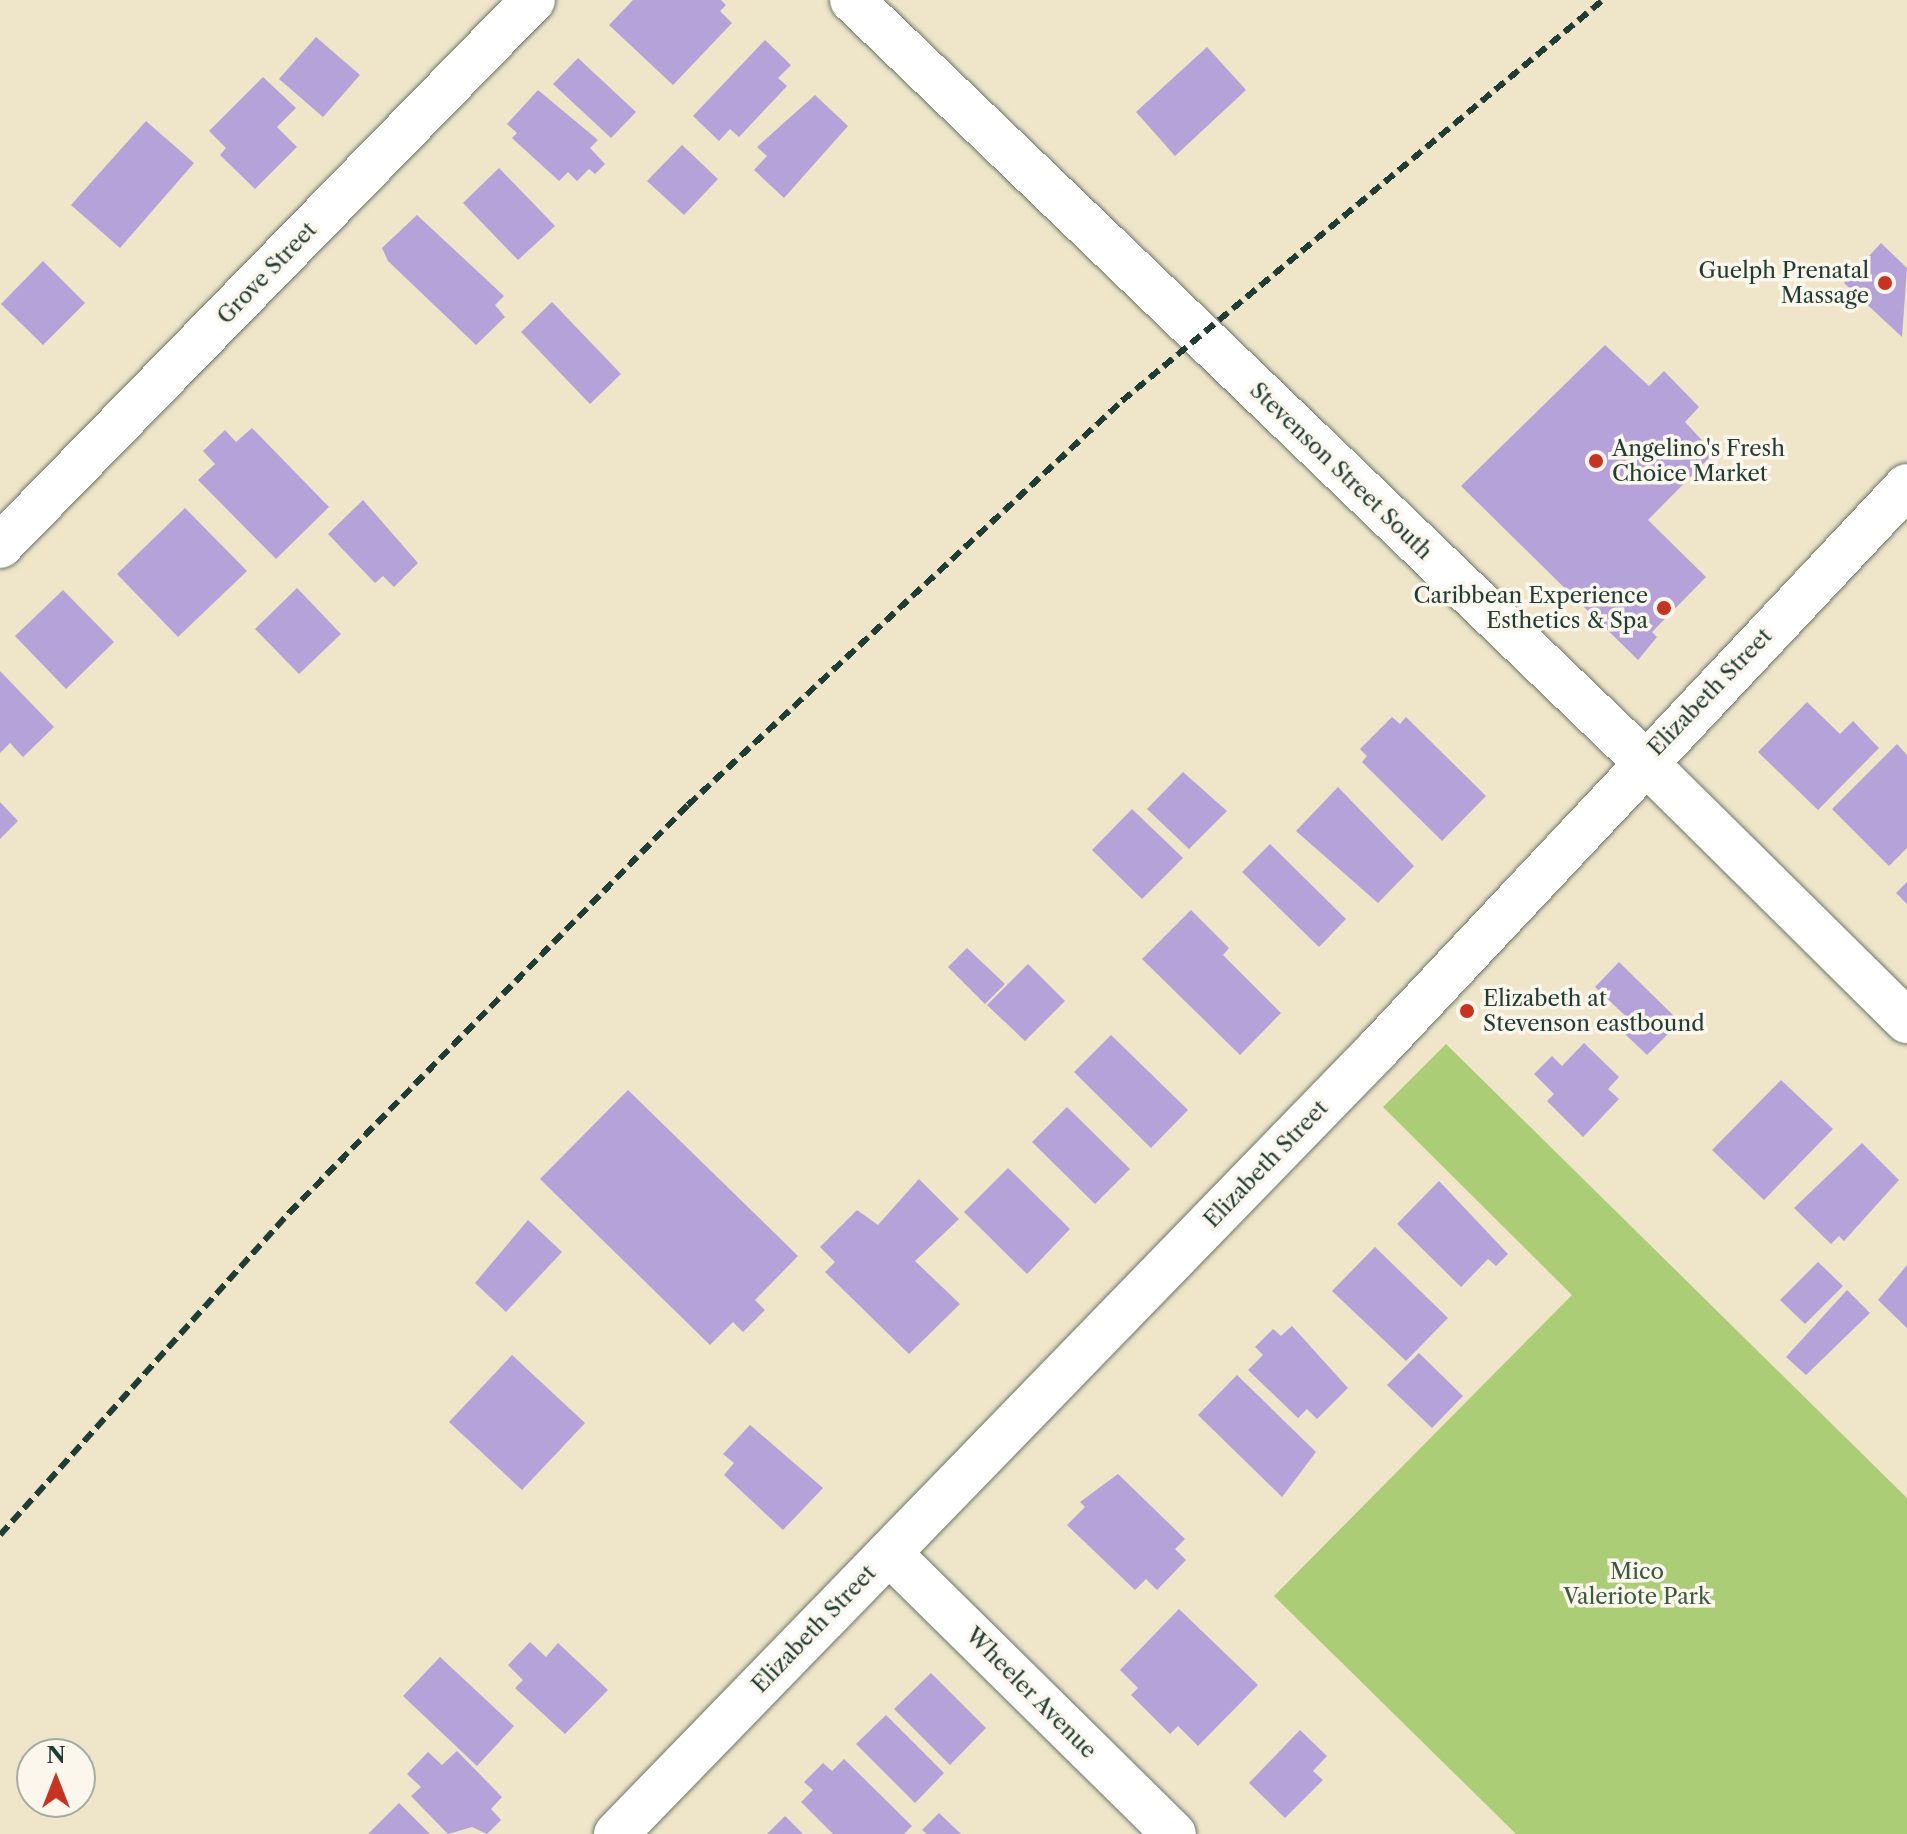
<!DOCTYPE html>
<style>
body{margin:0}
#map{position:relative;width:1907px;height:1834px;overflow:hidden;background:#efe5c9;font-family:"Libre Caslon Text",serif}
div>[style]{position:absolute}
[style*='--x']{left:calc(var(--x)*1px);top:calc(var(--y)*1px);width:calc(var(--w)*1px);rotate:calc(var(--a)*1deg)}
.green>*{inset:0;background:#aacd76}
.building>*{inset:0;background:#b4a2d9}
.roads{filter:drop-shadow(0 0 2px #687868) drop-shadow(0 0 2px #687868)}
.minor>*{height:44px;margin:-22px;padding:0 22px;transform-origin:22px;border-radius:22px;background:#fff}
.major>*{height:44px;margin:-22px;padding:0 22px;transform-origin:22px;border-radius:22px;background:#fff}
.rail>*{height:6px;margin-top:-3px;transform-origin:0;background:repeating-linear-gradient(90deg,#1f3d34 0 12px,transparent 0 18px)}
.dots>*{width:22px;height:22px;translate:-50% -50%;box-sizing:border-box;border:4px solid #fbf7ec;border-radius:50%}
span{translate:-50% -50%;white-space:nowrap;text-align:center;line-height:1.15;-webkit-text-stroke:7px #fbf7ec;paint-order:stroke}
.poi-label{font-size:22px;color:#1f3d34}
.right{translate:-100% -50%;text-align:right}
.left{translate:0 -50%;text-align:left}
.street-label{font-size:22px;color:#1f3d34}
.park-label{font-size:22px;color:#3b5a41}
.north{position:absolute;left:16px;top:1738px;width:80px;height:80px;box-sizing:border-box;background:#fbf7ec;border:2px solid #a3ada2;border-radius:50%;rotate:0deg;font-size:22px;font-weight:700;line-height:32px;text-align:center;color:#1f3d34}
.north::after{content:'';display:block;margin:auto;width:28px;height:36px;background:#c8321e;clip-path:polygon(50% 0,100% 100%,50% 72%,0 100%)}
</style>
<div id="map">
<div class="green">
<div style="clip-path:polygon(1446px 1044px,1907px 1498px,1907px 1834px,1516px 1834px,1274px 1596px,1572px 1295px,1383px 1107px)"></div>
</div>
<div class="building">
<div style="clip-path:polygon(633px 0,721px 0,726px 5px,720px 11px,732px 23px,673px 85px,609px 25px)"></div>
<div style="clip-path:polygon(316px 37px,360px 75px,323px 117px,279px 79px)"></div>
<div style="clip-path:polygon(765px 40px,791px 65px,778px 78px,787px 86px,739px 137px,730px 129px,719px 141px,693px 116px)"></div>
<div style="clip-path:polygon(1207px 47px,1246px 90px,1175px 156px,1136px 112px)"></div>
<div style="clip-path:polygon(578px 58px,636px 112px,611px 138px,553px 84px)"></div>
<div style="clip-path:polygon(263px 77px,296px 108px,277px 127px,297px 147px,255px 189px,220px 155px,226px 148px,209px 131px)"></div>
<div style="clip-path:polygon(538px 90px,598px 140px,590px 148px,605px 164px,595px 174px,589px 169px,577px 181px,568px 172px,559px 181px,512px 138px,517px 133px,507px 124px)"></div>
<div style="clip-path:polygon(815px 95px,848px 126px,784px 198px,754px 170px,767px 156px,757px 147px)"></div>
<div style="clip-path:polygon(146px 121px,194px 163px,120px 248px,71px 205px)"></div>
<div style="clip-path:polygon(682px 145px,718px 179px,684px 215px,647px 181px)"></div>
<div style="clip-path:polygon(499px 168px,555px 226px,518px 260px,463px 203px)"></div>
<div style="clip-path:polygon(417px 215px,504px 296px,495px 305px,505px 317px,476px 345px,388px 261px,382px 248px)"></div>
<div style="clip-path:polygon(1881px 243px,1907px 268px,1902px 337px,1844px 283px)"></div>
<div style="clip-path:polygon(43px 261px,85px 303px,43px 345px,1px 304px)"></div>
<div style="clip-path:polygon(552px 302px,621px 374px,590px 404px,521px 332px)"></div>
<div style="clip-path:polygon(1605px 345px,1649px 386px,1664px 371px,1699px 407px,1685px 422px,1714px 453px,1648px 520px,1706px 577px,1652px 632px,1657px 637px,1638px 660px,1461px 486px)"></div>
<div style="clip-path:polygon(252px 428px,329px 507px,276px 559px,198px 480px,215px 464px,203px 451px,225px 430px,236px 442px)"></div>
<div style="clip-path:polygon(363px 500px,418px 563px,394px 587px,383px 576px,375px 583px,328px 534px)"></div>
<div style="clip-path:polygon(185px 508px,247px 571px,178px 637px,117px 574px)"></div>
<div style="clip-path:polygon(297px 588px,341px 634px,299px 674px,255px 629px)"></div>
<div style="clip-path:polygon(63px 590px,114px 642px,66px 689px,15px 636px)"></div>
<div style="clip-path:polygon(0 671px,54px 727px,23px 757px,10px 743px,0 753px)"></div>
<div style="clip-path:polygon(1807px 702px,1840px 734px,1853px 721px,1879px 748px,1818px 810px,1758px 752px)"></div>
<div style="clip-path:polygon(1392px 717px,1400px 724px,1406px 717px,1486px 796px,1442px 841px,1362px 762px,1367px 756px,1360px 749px)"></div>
<div style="clip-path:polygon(1897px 744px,1907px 755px,1907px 848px,1889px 866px,1832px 809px)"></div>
<div style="clip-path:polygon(1183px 772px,1227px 811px,1189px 849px,1147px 809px)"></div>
<div style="clip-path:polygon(1338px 787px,1414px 866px,1378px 903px,1296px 831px)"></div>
<div style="clip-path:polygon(0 802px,18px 821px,0 839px)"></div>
<div style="clip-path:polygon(1132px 809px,1183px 858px,1142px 899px,1092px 850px)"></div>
<div style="clip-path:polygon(1270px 844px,1346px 919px,1319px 947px,1242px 872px)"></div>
<div style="clip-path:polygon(1907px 882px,1907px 904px,1896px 893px)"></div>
<div style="clip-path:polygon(1191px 910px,1229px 948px,1223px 955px,1281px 1013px,1240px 1055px,1142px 959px)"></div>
<div style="clip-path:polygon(967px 948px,1005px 984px,985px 1004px,948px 967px)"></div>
<div style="clip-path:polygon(1619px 962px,1680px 1022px,1647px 1055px,1625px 1034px,1634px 1024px,1595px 987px)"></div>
<div style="clip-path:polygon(1028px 964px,1065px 1001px,1025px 1041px,987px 1005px)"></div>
<div style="clip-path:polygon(1111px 1035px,1188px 1110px,1151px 1148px,1074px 1072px)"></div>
<div style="clip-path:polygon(1584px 1043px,1619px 1077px,1608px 1089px,1619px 1099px,1583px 1137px,1547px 1101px,1554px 1094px,1534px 1074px,1552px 1056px,1562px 1066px)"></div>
<div style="clip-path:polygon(1781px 1080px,1833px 1129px,1764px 1200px,1712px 1150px)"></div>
<div style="clip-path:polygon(628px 1090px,798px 1256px,755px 1300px,765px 1310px,743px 1332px,733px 1322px,710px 1345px,540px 1179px)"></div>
<div style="clip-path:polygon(1067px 1107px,1130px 1169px,1095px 1204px,1032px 1142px)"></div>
<div style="clip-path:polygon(1862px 1143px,1899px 1180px,1844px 1241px,1839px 1236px,1831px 1244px,1794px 1208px)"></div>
<div style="clip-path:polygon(1008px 1168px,1070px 1229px,1027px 1274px,964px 1212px)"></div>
<div style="clip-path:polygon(919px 1179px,959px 1219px,915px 1261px,960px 1304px,909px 1354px,825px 1272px,835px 1262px,820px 1247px,857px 1210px,878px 1225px)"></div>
<div style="clip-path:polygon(1439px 1181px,1508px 1254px,1496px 1266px,1488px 1259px,1461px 1287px,1397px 1224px)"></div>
<div style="clip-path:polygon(528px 1220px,562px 1252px,506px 1312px,475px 1283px)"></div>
<div style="clip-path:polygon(1375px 1247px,1448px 1318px,1406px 1361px,1332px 1291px)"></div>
<div style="clip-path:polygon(1818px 1262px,1843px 1286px,1805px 1324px,1780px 1300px)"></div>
<div style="clip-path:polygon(1907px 1265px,1907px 1328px,1878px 1300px)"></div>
<div style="clip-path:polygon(1847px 1290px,1870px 1313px,1806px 1375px,1786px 1357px)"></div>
<div style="clip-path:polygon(1292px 1326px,1348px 1388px,1317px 1419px,1307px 1409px,1298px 1418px,1248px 1370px,1263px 1355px,1255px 1347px,1273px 1329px,1281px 1336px)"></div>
<div style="clip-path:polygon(1419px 1353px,1463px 1396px,1432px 1428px,1387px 1385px)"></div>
<div style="clip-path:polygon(512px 1355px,585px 1423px,522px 1490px,449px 1422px)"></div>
<div style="clip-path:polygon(1237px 1375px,1316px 1452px,1282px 1497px,1198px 1415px)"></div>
<div style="clip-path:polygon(750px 1425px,823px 1488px,783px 1530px,724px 1475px,734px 1463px,723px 1454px)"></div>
<div style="clip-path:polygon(1118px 1474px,1185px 1539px,1175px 1549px,1186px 1560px,1157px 1590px,1146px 1579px,1135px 1590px,1067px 1525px,1085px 1507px,1080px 1502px)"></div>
<div style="clip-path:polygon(1179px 1609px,1258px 1685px,1198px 1746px,1178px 1726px,1170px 1734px,1131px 1695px,1138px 1688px,1120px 1670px)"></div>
<div style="clip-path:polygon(530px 1642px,546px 1657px,558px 1643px,608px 1690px,565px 1734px,515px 1688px,523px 1680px,508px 1665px)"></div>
<div style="clip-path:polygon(440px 1657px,514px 1726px,477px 1766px,403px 1696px)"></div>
<div style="clip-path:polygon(931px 1673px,986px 1728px,950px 1765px,894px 1709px)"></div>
<div style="clip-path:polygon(886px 1715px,944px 1773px,915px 1803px,856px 1744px)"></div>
<div style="clip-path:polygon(1300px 1730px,1327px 1756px,1313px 1771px,1323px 1780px,1285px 1818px,1249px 1783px)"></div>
<div style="clip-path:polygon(457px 1751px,502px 1797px,491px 1809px,501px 1820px,487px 1834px,472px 1827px,448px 1834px,411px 1796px,421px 1787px,407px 1774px,428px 1752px,442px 1765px)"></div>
<div style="clip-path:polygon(844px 1759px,912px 1826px,904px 1834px,833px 1834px,801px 1802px,813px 1790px,804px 1782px,823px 1763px,832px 1771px)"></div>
<div style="clip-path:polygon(399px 1803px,430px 1834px,368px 1834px)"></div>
<div style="clip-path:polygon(939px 1813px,961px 1834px,927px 1834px,922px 1830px)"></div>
<div style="clip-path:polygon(785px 1816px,803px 1834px,767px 1834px)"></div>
</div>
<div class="roads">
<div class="minor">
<div style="--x:0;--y:546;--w:763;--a:-45.69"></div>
<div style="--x:1644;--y:761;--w:370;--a:44.7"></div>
<div style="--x:889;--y:1553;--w:400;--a:44.6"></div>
</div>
<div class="major">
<div style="--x:852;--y:0;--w:1098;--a:43.86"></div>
<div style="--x:616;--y:1834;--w:1095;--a:-45.85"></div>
<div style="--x:1379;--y:1048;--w:771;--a:-46.79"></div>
</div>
</div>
<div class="rail">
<div style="--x:0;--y:1535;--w:433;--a:-48.1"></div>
<div style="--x:289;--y:1213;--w:571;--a:-45.64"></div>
<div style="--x:688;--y:805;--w:593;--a:-42.95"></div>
<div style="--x:1122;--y:401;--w:626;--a:-39.82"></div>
</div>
<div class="dots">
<div style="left:1885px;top:283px;background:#c8321e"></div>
<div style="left:1596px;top:461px;background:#c8321e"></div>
<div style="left:1664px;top:608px;background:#c8321e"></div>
<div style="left:1467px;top:1011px;background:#c8321e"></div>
</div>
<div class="poi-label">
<span class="right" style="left:1869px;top:283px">Guelph Prenatal<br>Massage</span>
<span class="left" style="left:1612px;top:461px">Angelino's Fresh<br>Choice Market</span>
<span class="right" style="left:1648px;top:608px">Caribbean Experience<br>Esthetics &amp; Spa</span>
<span class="left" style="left:1483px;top:1011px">Elizabeth at<br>Stevenson eastbound</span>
</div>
<div class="street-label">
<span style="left:267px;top:273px;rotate:-46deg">Grove Street</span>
<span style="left:1341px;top:471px;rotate:44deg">Stevenson Street South</span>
<span style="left:1710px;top:692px;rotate:-46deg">Elizabeth Street</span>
<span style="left:1266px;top:1164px;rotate:-46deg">Elizabeth Street</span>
<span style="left:814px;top:1629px;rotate:-46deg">Elizabeth Street</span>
<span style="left:1031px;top:1693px;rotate:45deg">Wheeler Avenue</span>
</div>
<div class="park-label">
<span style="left:1637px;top:1584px">Mico<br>Valeriote Park</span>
</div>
<div class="north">N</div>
</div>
